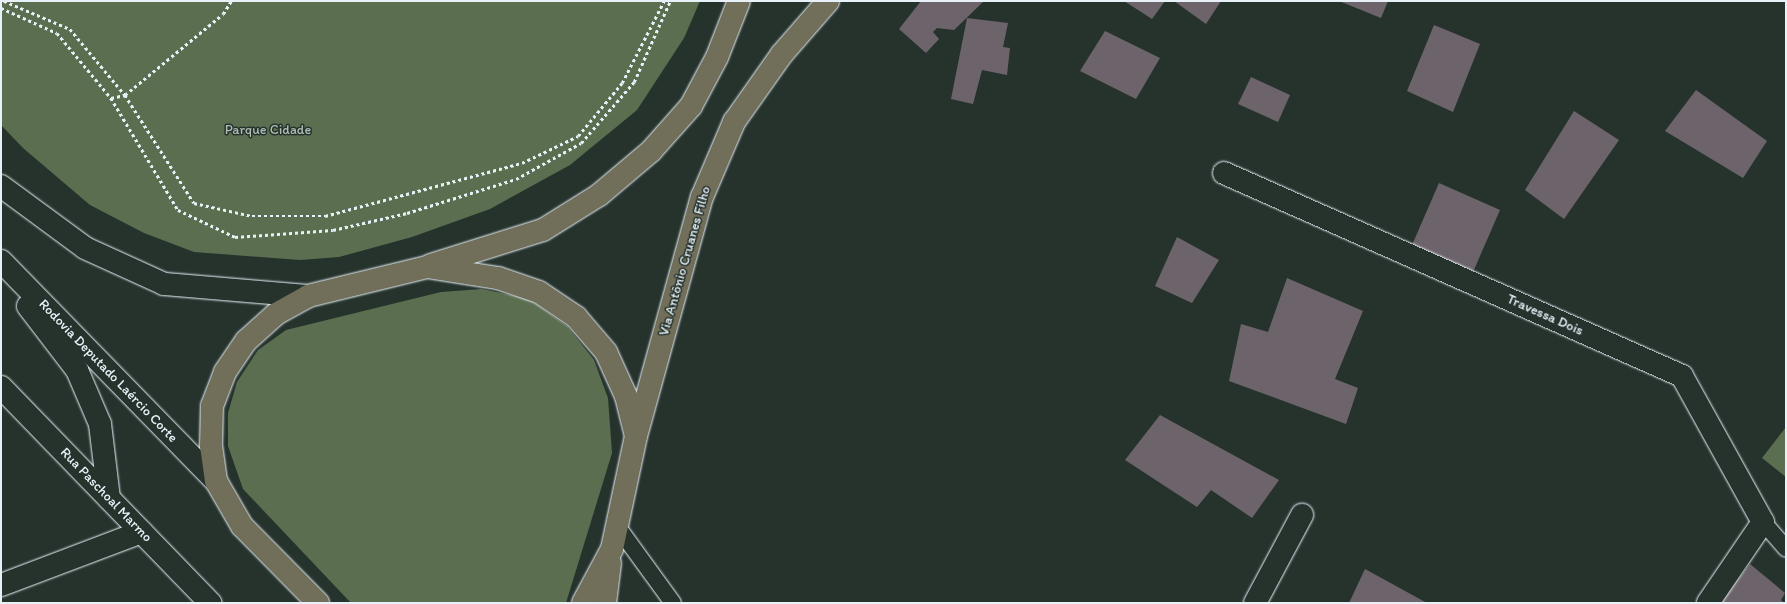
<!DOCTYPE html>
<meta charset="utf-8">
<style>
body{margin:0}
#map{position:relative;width:1787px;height:604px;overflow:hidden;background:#26332d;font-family:Itim,sans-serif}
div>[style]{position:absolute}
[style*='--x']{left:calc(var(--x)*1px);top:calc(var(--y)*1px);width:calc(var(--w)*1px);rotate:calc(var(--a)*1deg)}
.green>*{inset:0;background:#5c6e50}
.building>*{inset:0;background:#6d646b}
.path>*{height:2.5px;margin-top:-1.25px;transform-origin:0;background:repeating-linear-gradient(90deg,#e8f1f8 0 3px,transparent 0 6px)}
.roads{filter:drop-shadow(0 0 1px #e8f1f8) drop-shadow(0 0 1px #e8f1f8)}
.lane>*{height:16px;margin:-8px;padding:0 8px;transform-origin:8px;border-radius:8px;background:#26332d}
.street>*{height:22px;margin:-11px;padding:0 11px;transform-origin:11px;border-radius:11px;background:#26332d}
.secondary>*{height:22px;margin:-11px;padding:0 11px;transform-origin:11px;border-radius:11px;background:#26332d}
.primary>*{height:22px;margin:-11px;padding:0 11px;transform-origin:11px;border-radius:11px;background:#716e59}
span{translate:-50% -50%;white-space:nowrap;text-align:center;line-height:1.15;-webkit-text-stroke:3px #26332d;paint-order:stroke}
.park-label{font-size:14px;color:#b0bdb5}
.street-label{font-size:14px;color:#e8f1f8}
.frame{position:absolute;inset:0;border:2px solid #e8f1f8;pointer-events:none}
</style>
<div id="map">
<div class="green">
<div style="clip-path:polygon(1px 1px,700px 1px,684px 38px,637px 110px,570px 165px,490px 209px,412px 237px,339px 257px,300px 260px,194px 252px,144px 233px,90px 205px,23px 148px,1px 125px)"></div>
<div style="clip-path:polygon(482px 289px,529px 299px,567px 326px,594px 360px,608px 398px,612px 453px,566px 603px,351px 603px,243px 489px,228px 446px,228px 413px,237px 382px,258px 350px,286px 330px,441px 292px)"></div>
<div style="clip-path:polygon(1786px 427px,1786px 477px,1762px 458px)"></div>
</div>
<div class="building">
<div style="clip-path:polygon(921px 1px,979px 1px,983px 2px,954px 30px,937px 28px,933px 32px,939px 39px,926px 53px,899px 29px)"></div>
<div style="clip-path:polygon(1124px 1px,1165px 1px,1152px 19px)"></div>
<div style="clip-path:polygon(1174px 1px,1221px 1px,1206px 24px)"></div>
<div style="clip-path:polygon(1339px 1px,1388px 1px,1381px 18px)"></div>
<div style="clip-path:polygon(967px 18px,1008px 23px,1003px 47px,1010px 48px,1007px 75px,982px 70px,973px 104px,951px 99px)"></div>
<div style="clip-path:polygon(1434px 25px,1480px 44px,1453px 112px,1407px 91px)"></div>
<div style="clip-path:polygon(1105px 31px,1160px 58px,1136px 99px,1080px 71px)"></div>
<div style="clip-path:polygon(1251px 77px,1290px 95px,1278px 122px,1238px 104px)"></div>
<div style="clip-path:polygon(1696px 90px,1767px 141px,1743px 178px,1665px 131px)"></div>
<div style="clip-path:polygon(1574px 111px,1619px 140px,1564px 219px,1525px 190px)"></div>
<div style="clip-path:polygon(1439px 183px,1500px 210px,1473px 272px,1412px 245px)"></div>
<div style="clip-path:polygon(1177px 237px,1219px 260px,1192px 303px,1155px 286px)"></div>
<div style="clip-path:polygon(1287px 278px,1363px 311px,1335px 379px,1358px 388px,1346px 424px,1229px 381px,1241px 324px,1268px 332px)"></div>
<div style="clip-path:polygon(1160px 415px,1279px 480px,1252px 518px,1211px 490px,1197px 507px,1125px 460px)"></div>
<div style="clip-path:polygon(1750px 564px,1785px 593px,1781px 600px,1784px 603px,1720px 603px)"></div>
<div style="clip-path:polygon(1365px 569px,1427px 603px,1349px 603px)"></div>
</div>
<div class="path">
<div style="--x:4;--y:1;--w:72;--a:23"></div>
<div style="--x:70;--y:29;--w:86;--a:50.2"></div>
<div style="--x:125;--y:95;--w:128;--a:57.4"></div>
<div style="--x:194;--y:203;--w:59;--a:12.6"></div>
<div style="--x:252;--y:216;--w:73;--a:0"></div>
<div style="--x:325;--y:216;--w:204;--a:-15.1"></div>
<div style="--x:522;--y:163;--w:62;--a:-25.7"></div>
<div style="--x:578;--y:136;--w:69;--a:-50.3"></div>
<div style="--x:622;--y:83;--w:92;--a:-62.9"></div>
<div style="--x:1;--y:8;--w:61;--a:24.1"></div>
<div style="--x:57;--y:33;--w:85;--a:50.3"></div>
<div style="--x:111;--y:98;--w:131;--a:59.1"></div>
<div style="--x:178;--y:210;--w:63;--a:25.3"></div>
<div style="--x:235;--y:237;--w:98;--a:-4.1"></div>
<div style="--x:333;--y:230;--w:76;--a:-12.9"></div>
<div style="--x:407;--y:213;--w:114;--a:-17.3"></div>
<div style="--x:516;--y:179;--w:74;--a:-29"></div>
<div style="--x:581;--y:143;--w:81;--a:-49"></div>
<div style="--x:634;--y:82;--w:89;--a:-66"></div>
<div style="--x:111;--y:98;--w:14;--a:-12"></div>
<div style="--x:125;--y:95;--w:127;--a:-39.6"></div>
<div style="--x:223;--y:14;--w:15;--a:-58"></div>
</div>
<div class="roads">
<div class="lane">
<div style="--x:1763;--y:522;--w:35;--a:49"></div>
<div style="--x:617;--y:526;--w:95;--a:54"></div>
</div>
<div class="street">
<div style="--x:1224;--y:173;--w:501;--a:23.9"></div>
<div style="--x:1682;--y:376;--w:167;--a:61"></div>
<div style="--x:1763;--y:522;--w:98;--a:124.2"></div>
<div style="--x:1;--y:585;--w:150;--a:-20.7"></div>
<div style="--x:1255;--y:603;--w:100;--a:-61.9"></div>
</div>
<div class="secondary">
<div style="--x:1;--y:186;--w:104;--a:36.4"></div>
<div style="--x:85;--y:248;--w:87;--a:24.5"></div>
<div style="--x:164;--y:284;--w:144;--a:4.8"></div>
<div style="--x:1;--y:261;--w:308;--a:45.7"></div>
<div style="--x:28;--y:306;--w:81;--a:52.6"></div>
<div style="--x:77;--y:370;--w:59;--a:66.9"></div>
<div style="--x:100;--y:424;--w:75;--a:83.1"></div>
<div style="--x:1;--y:387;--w:301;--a:45.9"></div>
</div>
<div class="primary">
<div style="--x:431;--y:265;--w:117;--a:-17.4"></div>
<div style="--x:543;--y:230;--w:66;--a:-32"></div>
<div style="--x:599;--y:195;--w:68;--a:-40.2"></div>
<div style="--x:651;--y:151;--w:60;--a:-48.4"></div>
<div style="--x:691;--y:106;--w:55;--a:-62"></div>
<div style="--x:717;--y:57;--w:60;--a:-68.6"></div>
<div style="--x:318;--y:603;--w:108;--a:-134.6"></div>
<div style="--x:242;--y:526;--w:52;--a:-120"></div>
<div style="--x:216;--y:481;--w:35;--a:-98"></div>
<div style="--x:211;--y:446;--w:40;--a:-88.6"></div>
<div style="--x:212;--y:406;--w:36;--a:-69"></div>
<div style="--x:225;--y:372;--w:37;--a:-56"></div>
<div style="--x:246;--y:341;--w:40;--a:-42"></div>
<div style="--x:276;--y:314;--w:37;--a:-29"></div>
<div style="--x:308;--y:296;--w:122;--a:-13.7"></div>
<div style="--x:427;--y:267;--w:72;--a:8.8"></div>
<div style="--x:498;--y:278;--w:43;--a:18.9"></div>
<div style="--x:539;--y:292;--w:45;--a:34"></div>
<div style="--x:576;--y:317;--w:46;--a:49.4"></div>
<div style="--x:606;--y:352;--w:48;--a:65.6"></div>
<div style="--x:626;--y:396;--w:41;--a:76"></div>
<div style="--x:583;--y:603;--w:61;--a:-61.8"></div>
<div style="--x:612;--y:549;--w:116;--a:-78"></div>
<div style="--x:636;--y:436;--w:248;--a:-74.6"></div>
<div style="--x:702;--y:197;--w:82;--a:-66.9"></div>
<div style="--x:734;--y:122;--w:83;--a:-54.8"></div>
<div style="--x:782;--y:54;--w:70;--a:-49"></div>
<div style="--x:605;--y:603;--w:40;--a:-82.9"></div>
</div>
</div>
<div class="park-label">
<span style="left:268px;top:130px">Parque Cidade</span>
</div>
<div class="street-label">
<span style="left:685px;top:261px;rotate:-74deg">Via Antônio Cruanes Filho</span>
<span style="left:1545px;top:315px;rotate:24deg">Travessa Dois</span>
<span style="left:108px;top:371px;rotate:46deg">Rodovia Deputado Laércio Corte</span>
<span style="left:106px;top:495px;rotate:46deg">Rua Paschoal Marmo</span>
</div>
<div class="frame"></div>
</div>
